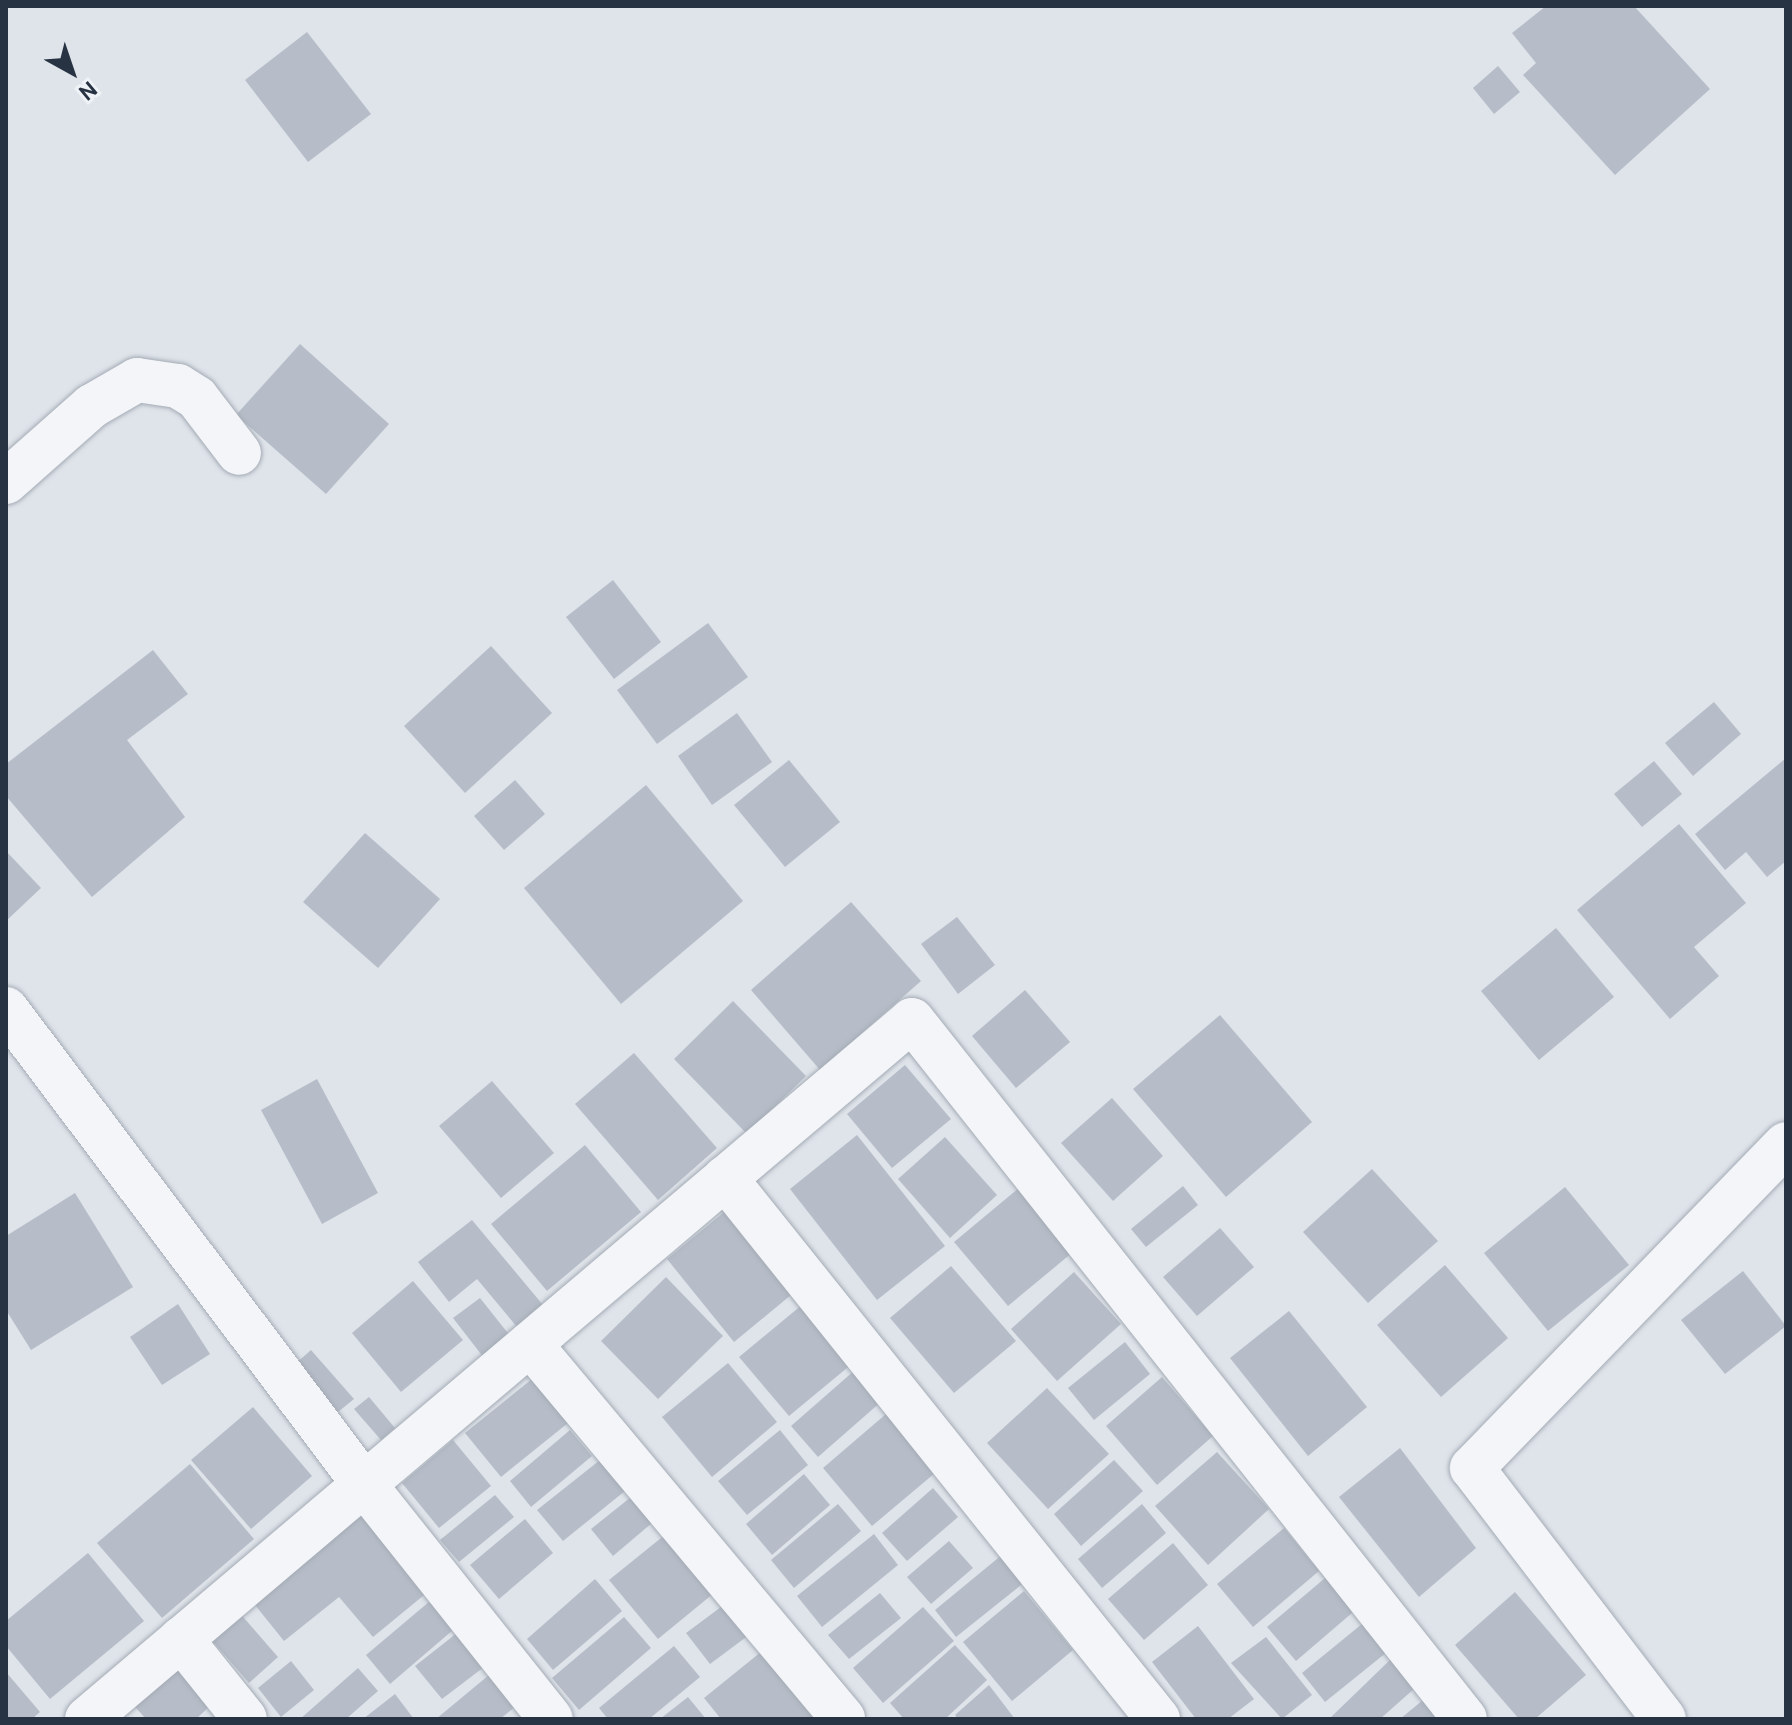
<!DOCTYPE html>
<style>
body{margin:0}
#map{position:relative;width:1792px;height:1725px;overflow:hidden;background:#dfe4ea;font-family:Cabin,sans-serif}
div>[style]{position:absolute}
[style*='--x']{left:calc(var(--x)*1px);top:calc(var(--y)*1px);width:calc(var(--w)*1px);rotate:calc(var(--a)*1deg)}
.building>*{inset:0;background:#b6bdc8}
.roads{filter:drop-shadow(0 0 2px #a4abb5) drop-shadow(0 0 2px #a4abb5)}
.minor>*{height:44px;margin:-22px;padding:0 22px;transform-origin:22px;border-radius:22px;background:#f3f5f8}
span{translate:-50% -50%;white-space:nowrap;text-align:center;line-height:1.15;-webkit-text-stroke:6px #eff3f7;paint-order:stroke}
.frame{position:absolute;inset:0;border:8px solid #273243;pointer-events:none}
.north{position:absolute;left:32px;top:32px;width:80px;height:80px;-webkit-text-stroke:6px #eff3f7;paint-order:stroke;rotate:140deg;font-size:22px;font-weight:700;line-height:32px;text-align:center;color:#273243}
.north::after{content:'';display:block;margin:auto;width:28px;height:36px;background:#273243;clip-path:polygon(50% 0,100% 100%,50% 72%,0 100%)}
</style>
<div id="map">
<div class="building">
<div style="clip-path:polygon(1546px 6px,1634px 6px,1710px 89px,1615px 175px,1523px 75px,1536px 63px,1512px 33px)"></div>
<div style="clip-path:polygon(307px 32px,371px 114px,308px 162px,245px 80px)"></div>
<div style="clip-path:polygon(1498px 66px,1520px 92px,1494px 114px,1473px 88px)"></div>
<div style="clip-path:polygon(300px 344px,389px 424px,326px 494px,236px 415px)"></div>
<div style="clip-path:polygon(613px 580px,661px 642px,614px 679px,566px 617px)"></div>
<div style="clip-path:polygon(708px 623px,748px 677px,657px 744px,617px 690px)"></div>
<div style="clip-path:polygon(491px 646px,552px 713px,465px 793px,404px 726px)"></div>
<div style="clip-path:polygon(153px 650px,188px 694px,127px 740px,185px 817px,92px 897px,6px 796px,6px 764px)"></div>
<div style="clip-path:polygon(1714px 702px,1741px 734px,1693px 776px,1665px 743px)"></div>
<div style="clip-path:polygon(737px 713px,772px 762px,712px 805px,678px 756px)"></div>
<div style="clip-path:polygon(1786px 758px,1786px 861px,1767px 877px,1746px 852px,1725px 870px,1695px 834px)"></div>
<div style="clip-path:polygon(789px 760px,840px 822px,785px 867px,734px 805px)"></div>
<div style="clip-path:polygon(1654px 761px,1682px 794px,1642px 827px,1614px 794px)"></div>
<div style="clip-path:polygon(515px 780px,545px 814px,504px 850px,474px 816px)"></div>
<div style="clip-path:polygon(646px 785px,743px 901px,621px 1004px,524px 888px)"></div>
<div style="clip-path:polygon(1679px 824px,1746px 903px,1694px 947px,1719px 976px,1670px 1019px,1577px 910px)"></div>
<div style="clip-path:polygon(365px 833px,440px 899px,378px 968px,303px 902px)"></div>
<div style="clip-path:polygon(6px 851px,41px 888px,6px 921px)"></div>
<div style="clip-path:polygon(851px 902px,921px 981px,820px 1070px,751px 990px)"></div>
<div style="clip-path:polygon(957px 917px,995px 965px,958px 994px,921px 944px)"></div>
<div style="clip-path:polygon(1556px 928px,1614px 997px,1539px 1060px,1481px 991px)"></div>
<div style="clip-path:polygon(1025px 990px,1070px 1042px,1016px 1088px,972px 1036px)"></div>
<div style="clip-path:polygon(733px 1001px,806px 1076px,747px 1134px,674px 1059px)"></div>
<div style="clip-path:polygon(1220px 1015px,1312px 1122px,1226px 1197px,1133px 1089px)"></div>
<div style="clip-path:polygon(634px 1053px,717px 1148px,658px 1200px,575px 1104px)"></div>
<div style="clip-path:polygon(905px 1065px,951px 1119px,892px 1168px,847px 1114px)"></div>
<div style="clip-path:polygon(317px 1079px,378px 1193px,322px 1224px,261px 1110px)"></div>
<div style="clip-path:polygon(492px 1081px,554px 1153px,501px 1198px,439px 1126px)"></div>
<div style="clip-path:polygon(1112px 1098px,1163px 1156px,1113px 1201px,1061px 1143px)"></div>
<div style="clip-path:polygon(857px 1135px,945px 1246px,877px 1300px,790px 1189px)"></div>
<div style="clip-path:polygon(945px 1137px,997px 1195px,950px 1238px,898px 1179px)"></div>
<div style="clip-path:polygon(585px 1145px,641px 1212px,547px 1291px,491px 1224px)"></div>
<div style="clip-path:polygon(1372px 1169px,1438px 1241px,1368px 1303px,1303px 1232px)"></div>
<div style="clip-path:polygon(1183px 1186px,1198px 1205px,1146px 1247px,1131px 1229px)"></div>
<div style="clip-path:polygon(1565px 1187px,1629px 1265px,1548px 1331px,1484px 1253px)"></div>
<div style="clip-path:polygon(1019px 1188px,1073px 1252px,1008px 1306px,954px 1242px)"></div>
<div style="clip-path:polygon(75px 1193px,133px 1287px,31px 1350px,6px 1310px,6px 1236px)"></div>
<div style="clip-path:polygon(729px 1208px,797px 1290px,734px 1342px,667px 1259px)"></div>
<div style="clip-path:polygon(472px 1220px,543px 1305px,517px 1327px,477px 1279px,449px 1302px,418px 1262px)"></div>
<div style="clip-path:polygon(1220px 1228px,1254px 1267px,1197px 1316px,1163px 1277px)"></div>
<div style="clip-path:polygon(1445px 1265px,1508px 1338px,1441px 1397px,1377px 1325px)"></div>
<div style="clip-path:polygon(951px 1266px,1016px 1341px,954px 1393px,890px 1318px)"></div>
<div style="clip-path:polygon(1743px 1271px,1786px 1326px,1725px 1374px,1681px 1320px)"></div>
<div style="clip-path:polygon(1074px 1272px,1121px 1324px,1057px 1381px,1011px 1329px)"></div>
<div style="clip-path:polygon(666px 1277px,723px 1336px,658px 1399px,601px 1341px)"></div>
<div style="clip-path:polygon(413px 1281px,463px 1340px,401px 1392px,352px 1333px)"></div>
<div style="clip-path:polygon(480px 1298px,511px 1337px,484px 1358px,453px 1318px)"></div>
<div style="clip-path:polygon(178px 1304px,210px 1354px,162px 1385px,130px 1337px)"></div>
<div style="clip-path:polygon(803px 1304px,853px 1363px,789px 1416px,739px 1357px)"></div>
<div style="clip-path:polygon(1289px 1311px,1367px 1407px,1308px 1456px,1230px 1358px)"></div>
<div style="clip-path:polygon(1125px 1342px,1150px 1374px,1094px 1420px,1068px 1388px)"></div>
<div style="clip-path:polygon(311px 1350px,354px 1399px,327px 1421px,285px 1373px)"></div>
<div style="clip-path:polygon(728px 1363px,777px 1422px,712px 1477px,662px 1417px)"></div>
<div style="clip-path:polygon(855px 1370px,882px 1401px,818px 1457px,791px 1426px)"></div>
<div style="clip-path:polygon(537px 1375px,573px 1419px,501px 1477px,465px 1433px)"></div>
<div style="clip-path:polygon(1162px 1377px,1213px 1436px,1157px 1485px,1106px 1426px)"></div>
<div style="clip-path:polygon(1047px 1388px,1109px 1454px,1048px 1509px,987px 1443px)"></div>
<div style="clip-path:polygon(369px 1397px,395px 1428px,381px 1440px,354px 1409px)"></div>
<div style="clip-path:polygon(253px 1407px,312px 1476px,251px 1529px,191px 1460px)"></div>
<div style="clip-path:polygon(886px 1414px,935px 1473px,872px 1526px,823px 1468px)"></div>
<div style="clip-path:polygon(570px 1430px,592px 1456px,531px 1507px,510px 1481px)"></div>
<div style="clip-path:polygon(780px 1430px,808px 1465px,747px 1515px,718px 1481px)"></div>
<div style="clip-path:polygon(453px 1440px,491px 1486px,439px 1528px,402px 1483px)"></div>
<div style="clip-path:polygon(1400px 1448px,1476px 1548px,1419px 1597px,1339px 1497px)"></div>
<div style="clip-path:polygon(1217px 1452px,1269px 1509px,1208px 1565px,1155px 1506px)"></div>
<div style="clip-path:polygon(600px 1460px,625px 1491px,563px 1541px,537px 1510px)"></div>
<div style="clip-path:polygon(1114px 1460px,1143px 1491px,1081px 1546px,1054px 1514px)"></div>
<div style="clip-path:polygon(190px 1464px,254px 1539px,162px 1618px,97px 1543px)"></div>
<div style="clip-path:polygon(804px 1474px,830px 1505px,772px 1555px,746px 1524px)"></div>
<div style="clip-path:polygon(933px 1488px,958px 1517px,907px 1561px,882px 1533px)"></div>
<div style="clip-path:polygon(495px 1495px,514px 1517px,459px 1562px,440px 1540px)"></div>
<div style="clip-path:polygon(631px 1497px,652px 1523px,613px 1556px,591px 1529px)"></div>
<div style="clip-path:polygon(838px 1504px,861px 1531px,794px 1588px,771px 1560px)"></div>
<div style="clip-path:polygon(1142px 1504px,1166px 1533px,1102px 1588px,1078px 1559px)"></div>
<div style="clip-path:polygon(362px 1511px,429px 1591px,373px 1637px,339px 1597px,284px 1641px,251px 1600px)"></div>
<div style="clip-path:polygon(525px 1519px,553px 1553px,499px 1599px,470px 1565px)"></div>
<div style="clip-path:polygon(1284px 1528px,1319px 1571px,1253px 1627px,1217px 1584px)"></div>
<div style="clip-path:polygon(666px 1534px,714px 1593px,658px 1639px,609px 1580px)"></div>
<div style="clip-path:polygon(874px 1534px,898px 1565px,822px 1627px,797px 1596px)"></div>
<div style="clip-path:polygon(949px 1541px,973px 1568px,931px 1604px,907px 1577px)"></div>
<div style="clip-path:polygon(1173px 1543px,1208px 1585px,1144px 1640px,1108px 1599px)"></div>
<div style="clip-path:polygon(88px 1553px,144px 1621px,50px 1699px,6px 1646px,6px 1621px)"></div>
<div style="clip-path:polygon(1003px 1554px,1026px 1581px,956px 1637px,935px 1610px)"></div>
<div style="clip-path:polygon(1331px 1573px,1359px 1607px,1296px 1661px,1267px 1627px)"></div>
<div style="clip-path:polygon(595px 1579px,622px 1611px,553px 1670px,527px 1639px)"></div>
<div style="clip-path:polygon(1024px 1591px,1073px 1650px,1012px 1701px,963px 1642px)"></div>
<div style="clip-path:polygon(1515px 1592px,1586px 1675px,1535px 1719px,1519px 1719px,1455px 1645px)"></div>
<div style="clip-path:polygon(880px 1593px,901px 1618px,849px 1659px,828px 1635px)"></div>
<div style="clip-path:polygon(436px 1596px,460px 1624px,390px 1684px,366px 1655px)"></div>
<div style="clip-path:polygon(729px 1601px,753px 1632px,710px 1664px,686px 1633px)"></div>
<div style="clip-path:polygon(923px 1607px,954px 1641px,883px 1703px,853px 1668px)"></div>
<div style="clip-path:polygon(238px 1611px,278px 1657px,249px 1683px,209px 1637px)"></div>
<div style="clip-path:polygon(624px 1617px,651px 1648px,579px 1710px,552px 1678px)"></div>
<div style="clip-path:polygon(1368px 1619px,1392px 1648px,1325px 1702px,1302px 1673px)"></div>
<div style="clip-path:polygon(1198px 1626px,1254px 1699px,1228px 1719px,1196px 1719px,1152px 1662px)"></div>
<div style="clip-path:polygon(457px 1633px,484px 1667px,442px 1699px,415px 1666px)"></div>
<div style="clip-path:polygon(1266px 1637px,1312px 1695px,1282px 1719px,1231px 1663px)"></div>
<div style="clip-path:polygon(955px 1645px,987px 1680px,945px 1719px,904px 1719px,890px 1703px)"></div>
<div style="clip-path:polygon(674px 1646px,700px 1677px,649px 1719px,608px 1719px,599px 1708px)"></div>
<div style="clip-path:polygon(766px 1648px,825px 1719px,721px 1719px,704px 1698px)"></div>
<div style="clip-path:polygon(1391px 1659px,1415px 1688px,1380px 1719px,1329px 1719px)"></div>
<div style="clip-path:polygon(291px 1661px,314px 1690px,281px 1717px,258px 1688px)"></div>
<div style="clip-path:polygon(171px 1662px,210px 1706px,196px 1719px,146px 1719px,128px 1699px)"></div>
<div style="clip-path:polygon(358px 1668px,378px 1691px,346px 1719px,300px 1719px)"></div>
<div style="clip-path:polygon(495px 1670px,521px 1702px,500px 1719px,436px 1719px)"></div>
<div style="clip-path:polygon(6px 1672px,40px 1712px,32px 1719px,6px 1719px)"></div>
<div style="clip-path:polygon(989px 1685px,1015px 1719px,958px 1719px,955px 1715px)"></div>
<div style="clip-path:polygon(395px 1694px,414px 1719px,363px 1719px)"></div>
<div style="clip-path:polygon(688px 1697px,706px 1719px,660px 1719px)"></div>
<div style="clip-path:polygon(1423px 1700px,1439px 1719px,1400px 1719px)"></div>
</div>
<div class="roads">
<div class="minor">
<div style="--x:6;--y:482;--w:115;--a:-41.5"></div>
<div style="--x:92;--y:406;--w:52;--a:-30"></div>
<div style="--x:137;--y:380;--w:41;--a:8.3"></div>
<div style="--x:178;--y:386;--w:22;--a:32"></div>
<div style="--x:197;--y:398;--w:69;--a:52.6"></div>
<div style="--x:6;--y:1009;--w:595;--a:53"></div>
<div style="--x:364;--y:1484;--w:300;--a:51.5"></div>
<div style="--x:725;--y:1178;--w:693;--a:51.33"></div>
<div style="--x:530;--y:1344;--w:488;--a:50.1"></div>
<div style="--x:181;--y:1639;--w:102;--a:51.3"></div>
<div style="--x:87;--y:1719;--w:1081;--a:-40.27"></div>
<div style="--x:912;--y:1020;--w:891;--a:51.65"></div>
<div style="--x:1664;--y:1719;--w:316;--a:-127.4"></div>
<div style="--x:1472;--y:1468;--w:451;--a:-45.9"></div>
</div>
</div>
<div class="frame"></div>
<div class="north">N</div>
</div>
